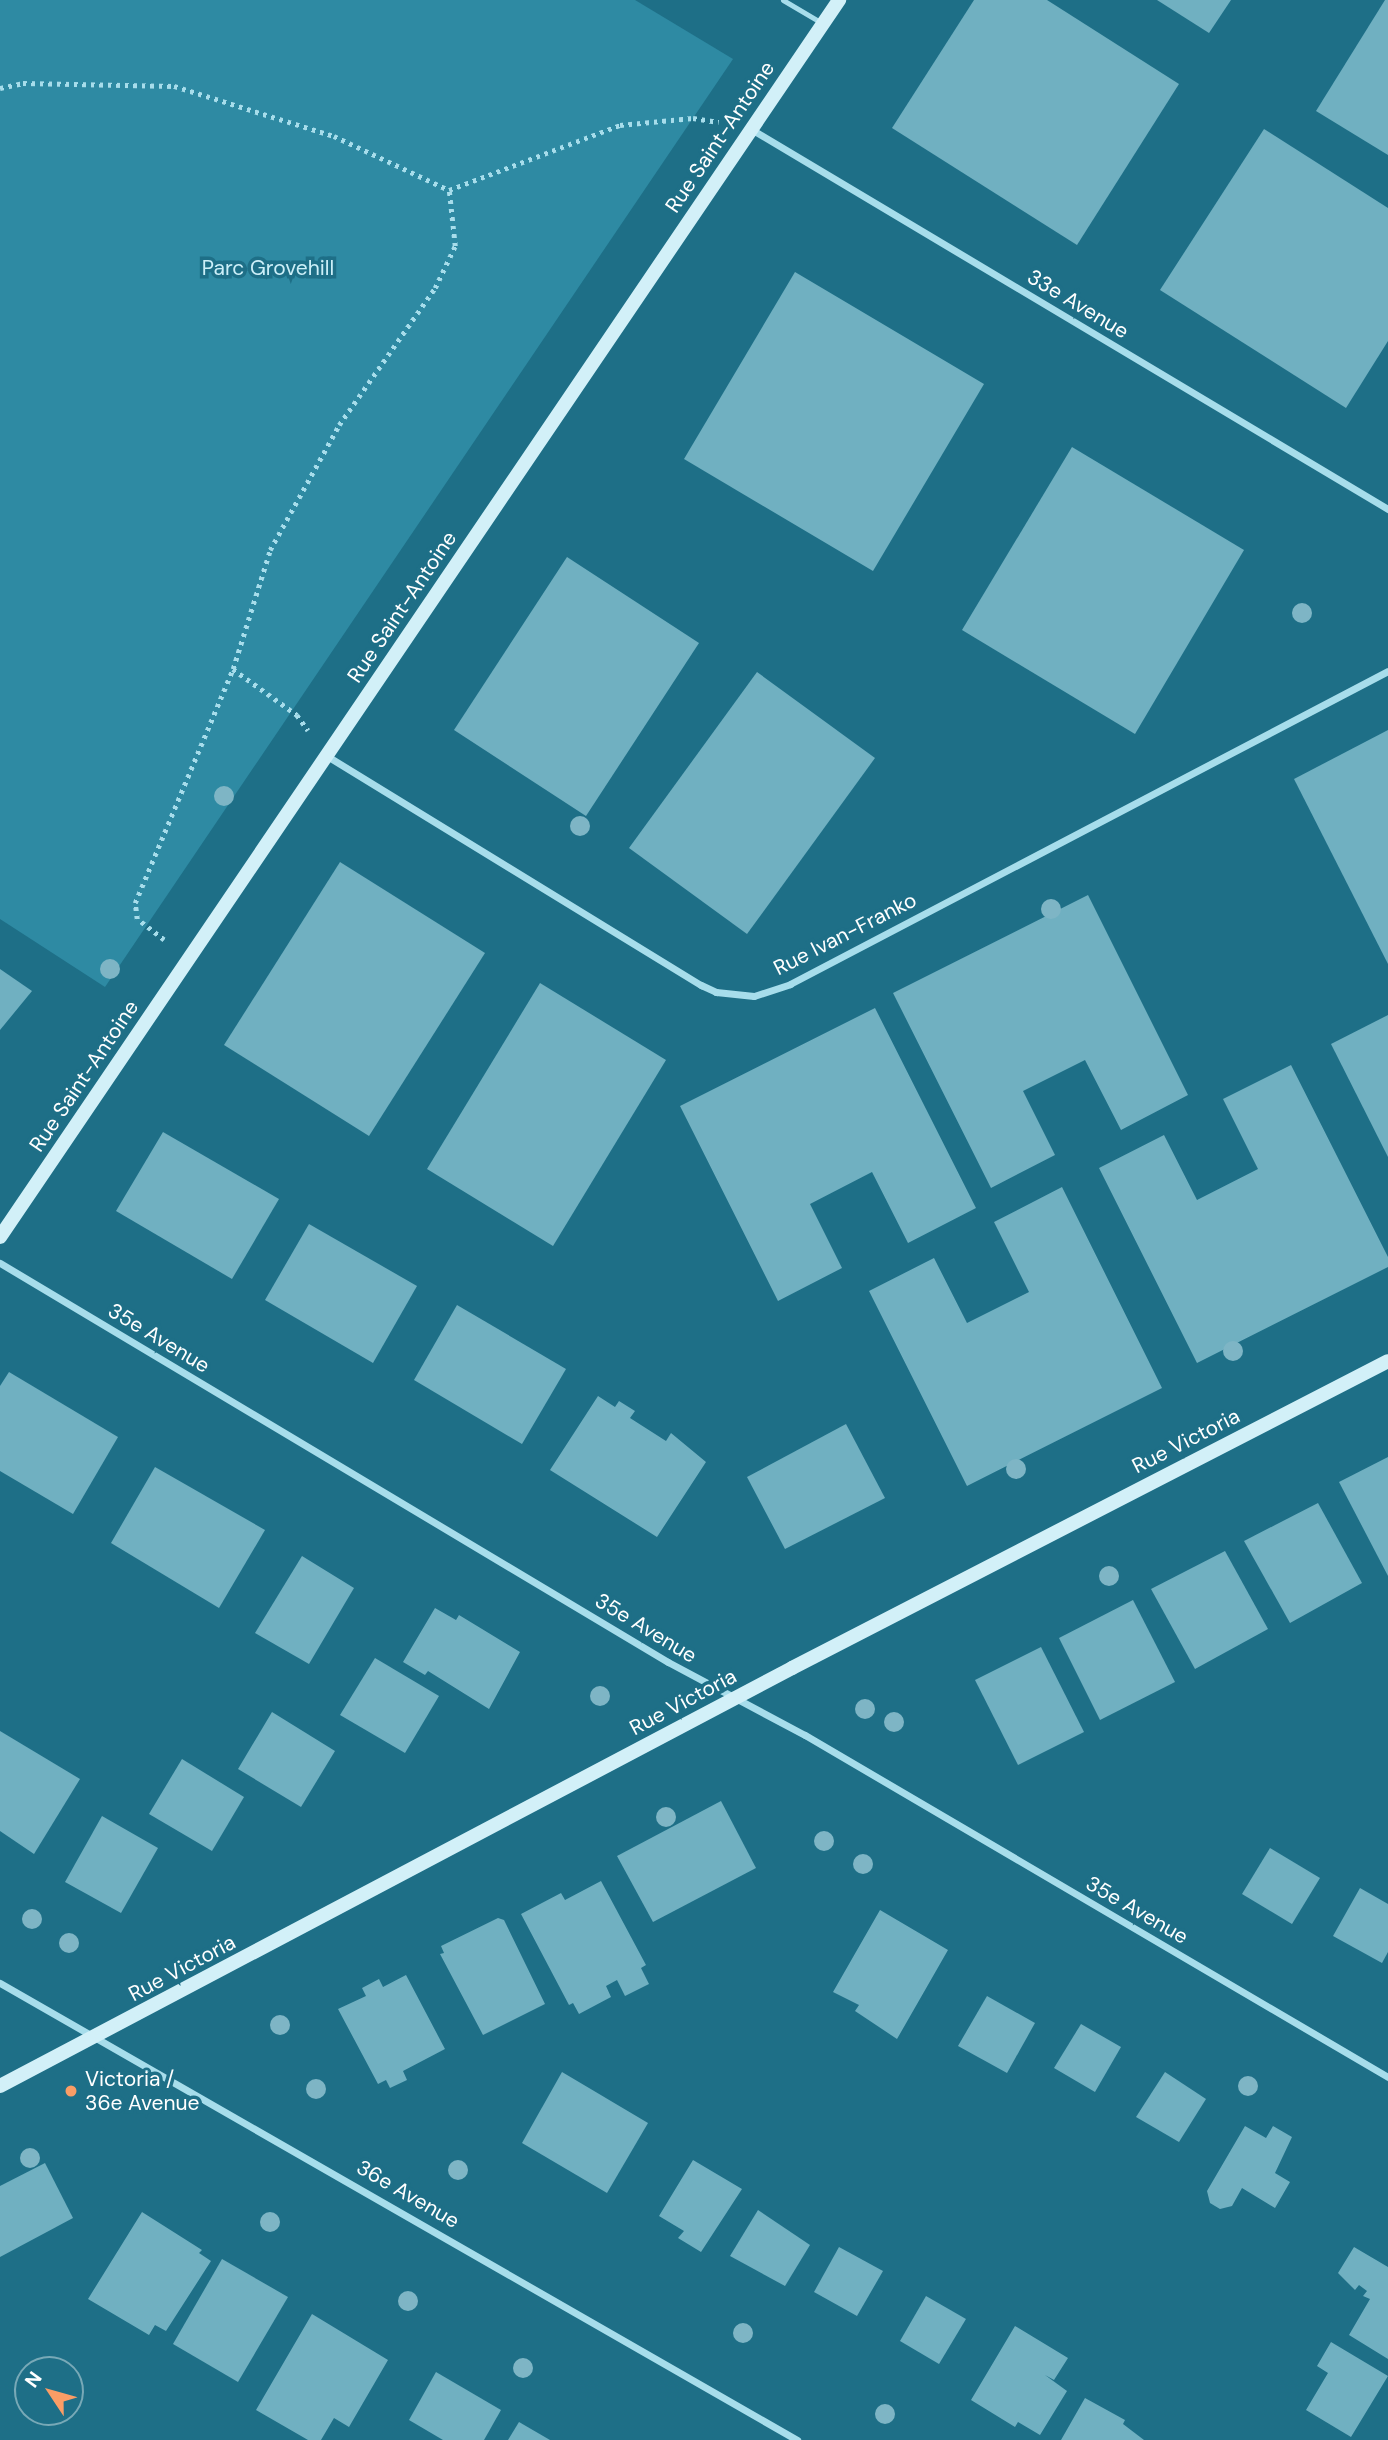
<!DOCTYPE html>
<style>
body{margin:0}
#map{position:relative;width:1388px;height:2440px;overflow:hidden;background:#1e6f87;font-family:"DM Sans",sans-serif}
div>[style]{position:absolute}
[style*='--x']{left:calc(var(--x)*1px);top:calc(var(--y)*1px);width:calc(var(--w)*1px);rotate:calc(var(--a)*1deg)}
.green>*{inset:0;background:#2e8aa3}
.building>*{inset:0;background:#70b0c1}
.path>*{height:4.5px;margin-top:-2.25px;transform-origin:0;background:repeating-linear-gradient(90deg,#a7ddeb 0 3.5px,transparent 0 8.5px)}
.lane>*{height:5px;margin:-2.5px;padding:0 2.5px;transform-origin:2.5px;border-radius:2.5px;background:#a7ddeb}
.street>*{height:7px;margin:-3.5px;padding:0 3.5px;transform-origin:3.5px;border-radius:3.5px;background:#a7ddeb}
.secondary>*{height:14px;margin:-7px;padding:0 7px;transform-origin:7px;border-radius:7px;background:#d2f0f8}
.trees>*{width:20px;height:20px;margin:-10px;border-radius:50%;background:#7eb5c5}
.dots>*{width:19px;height:19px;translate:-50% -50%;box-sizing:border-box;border:4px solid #1e6f87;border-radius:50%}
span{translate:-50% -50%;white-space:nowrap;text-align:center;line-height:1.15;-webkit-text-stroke:7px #1e6f87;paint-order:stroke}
.street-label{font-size:21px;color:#fff}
.park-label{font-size:21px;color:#cceff8}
.poi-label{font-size:21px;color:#fff}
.left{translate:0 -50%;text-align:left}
.north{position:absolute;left:14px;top:2356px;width:70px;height:70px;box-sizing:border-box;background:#1e6f87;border:2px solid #78a9b7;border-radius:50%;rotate:306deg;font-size:19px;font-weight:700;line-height:28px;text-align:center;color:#fff}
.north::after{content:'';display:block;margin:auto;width:24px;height:32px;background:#fa9d66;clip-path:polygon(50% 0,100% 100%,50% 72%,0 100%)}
</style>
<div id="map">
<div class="green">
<div style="clip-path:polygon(0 0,635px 0,733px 59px,105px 987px,0 919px)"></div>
</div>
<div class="building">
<div style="clip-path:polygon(974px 0,1047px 0,1179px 84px,1077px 245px,892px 128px)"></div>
<div style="clip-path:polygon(1157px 0,1231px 0,1209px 33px)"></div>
<div style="clip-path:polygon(1385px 0,1388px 0,1388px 155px,1316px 111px)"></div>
<div style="clip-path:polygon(1264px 129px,1388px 208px,1388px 341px,1346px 408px,1160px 290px)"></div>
<div style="clip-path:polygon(795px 272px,984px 384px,873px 571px,684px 459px)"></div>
<div style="clip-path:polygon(1072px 447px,1244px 550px,1135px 734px,962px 630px)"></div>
<div style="clip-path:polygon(567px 557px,699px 643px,586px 816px,454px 730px)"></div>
<div style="clip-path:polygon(757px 672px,875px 758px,747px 934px,629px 848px)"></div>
<div style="clip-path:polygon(1388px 730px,1388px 964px,1294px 779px)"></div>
<div style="clip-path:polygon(340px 862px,485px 953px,369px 1136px,224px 1045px)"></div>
<div style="clip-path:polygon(1088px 895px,1188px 1095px,1121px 1130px,1085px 1060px,1023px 1091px,1055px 1155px,991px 1188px,893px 993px)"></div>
<div style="clip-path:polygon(0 969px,32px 991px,0 1030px)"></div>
<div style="clip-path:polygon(540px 983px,666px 1060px,553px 1246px,427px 1169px)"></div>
<div style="clip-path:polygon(875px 1008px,976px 1208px,908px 1243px,872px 1172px,810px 1204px,842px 1268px,778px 1301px,680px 1106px)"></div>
<div style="clip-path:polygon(1388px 1015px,1388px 1157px,1331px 1044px)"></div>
<div style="clip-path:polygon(1291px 1065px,1388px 1257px,1388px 1267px,1197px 1363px,1099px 1168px,1164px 1135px,1197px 1200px,1258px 1169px,1223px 1099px)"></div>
<div style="clip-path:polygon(163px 1132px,279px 1199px,232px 1279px,116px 1211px)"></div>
<div style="clip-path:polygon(1062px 1187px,1162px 1388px,967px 1486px,869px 1291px,934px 1258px,967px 1323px,1029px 1292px,994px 1222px)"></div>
<div style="clip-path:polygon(309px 1224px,417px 1286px,373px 1363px,265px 1300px)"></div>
<div style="clip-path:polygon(457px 1305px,566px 1369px,522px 1444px,414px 1380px)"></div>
<div style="clip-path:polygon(9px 1372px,118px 1437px,73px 1514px,0 1471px,0 1386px)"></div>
<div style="clip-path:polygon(598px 1396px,615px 1407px,619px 1401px,635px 1411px,630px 1418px,666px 1441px,671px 1433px,706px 1462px,657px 1537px,550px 1470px)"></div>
<div style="clip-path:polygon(846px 1424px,885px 1498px,785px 1549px,747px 1477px)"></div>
<div style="clip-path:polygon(1388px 1457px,1388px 1576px,1339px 1482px)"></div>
<div style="clip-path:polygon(155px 1467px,265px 1530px,219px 1608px,111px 1543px)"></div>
<div style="clip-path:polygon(1318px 1503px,1362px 1583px,1290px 1623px,1244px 1541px)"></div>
<div style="clip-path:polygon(1225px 1551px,1268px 1629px,1195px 1669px,1151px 1589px)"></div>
<div style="clip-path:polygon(302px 1556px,354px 1588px,309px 1664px,255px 1633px)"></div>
<div style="clip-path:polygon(1133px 1600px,1175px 1682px,1100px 1720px,1059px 1638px)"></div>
<div style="clip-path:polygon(435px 1608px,456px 1620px,459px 1615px,520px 1652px,489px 1709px,428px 1671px,425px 1675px,403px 1662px)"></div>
<div style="clip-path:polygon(1041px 1647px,1084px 1732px,1018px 1765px,975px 1680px)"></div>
<div style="clip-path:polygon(375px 1658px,439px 1696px,405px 1753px,340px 1715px)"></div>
<div style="clip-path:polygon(272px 1712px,335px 1751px,301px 1807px,238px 1769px)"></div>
<div style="clip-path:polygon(0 1731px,80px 1779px,34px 1854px,0 1831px)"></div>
<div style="clip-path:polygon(182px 1759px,244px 1797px,212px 1851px,149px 1814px)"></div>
<div style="clip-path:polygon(721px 1801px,756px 1868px,653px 1922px,617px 1856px)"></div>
<div style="clip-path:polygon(102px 1816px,158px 1848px,121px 1913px,65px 1882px)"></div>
<div style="clip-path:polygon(1270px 1848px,1320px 1878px,1292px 1924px,1242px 1894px)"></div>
<div style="clip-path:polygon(601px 1881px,646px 1965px,641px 1968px,649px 1984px,625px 1996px,617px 1980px,606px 1986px,611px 1997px,579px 2014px,573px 2003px,569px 2005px,521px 1914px,561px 1893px,565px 1900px)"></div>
<div style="clip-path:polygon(1360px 1888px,1388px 1904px,1388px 1952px,1382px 1963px,1333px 1936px)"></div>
<div style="clip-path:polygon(880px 1910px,948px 1950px,897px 2039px,855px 2011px,859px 2005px,833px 1992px)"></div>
<div style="clip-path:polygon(498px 1918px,504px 1920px,545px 2004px,483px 2035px,440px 1954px,444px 1953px,441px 1946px)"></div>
<div style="clip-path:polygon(406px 1975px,445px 2049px,403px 2071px,407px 2080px,390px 2088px,386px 2080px,378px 2084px,338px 2009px,366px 1996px,362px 1988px,379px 1979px,383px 1987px)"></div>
<div style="clip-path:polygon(987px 1996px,1035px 2023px,1007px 2073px,958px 2046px)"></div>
<div style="clip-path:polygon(1081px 2024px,1121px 2047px,1095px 2092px,1054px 2068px)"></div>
<div style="clip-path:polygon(562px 2072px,648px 2123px,607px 2193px,522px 2143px)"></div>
<div style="clip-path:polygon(1165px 2072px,1206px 2099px,1179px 2142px,1136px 2117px)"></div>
<div style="clip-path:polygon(1245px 2126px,1266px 2138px,1273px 2126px,1292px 2137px,1275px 2173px,1290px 2182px,1275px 2208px,1242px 2188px,1232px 2206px,1220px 2209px,1210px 2203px,1207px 2191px)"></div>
<div style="clip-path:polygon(693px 2160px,742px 2189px,701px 2252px,678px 2238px,684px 2231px,659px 2216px)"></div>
<div style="clip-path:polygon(45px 2163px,73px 2218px,0 2257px,0 2186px)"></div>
<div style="clip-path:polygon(758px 2210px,810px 2245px,785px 2286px,730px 2256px)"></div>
<div style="clip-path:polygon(142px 2212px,202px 2250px,199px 2253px,211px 2261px,166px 2331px,155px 2325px,149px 2335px,88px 2299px)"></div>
<div style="clip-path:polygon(839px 2247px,883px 2271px,857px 2316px,814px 2292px)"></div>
<div style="clip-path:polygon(1354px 2247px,1388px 2267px,1388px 2359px,1349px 2335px,1370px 2299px,1363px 2296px,1367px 2291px,1359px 2285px,1355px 2290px,1338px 2273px)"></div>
<div style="clip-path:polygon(222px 2259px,288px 2297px,238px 2382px,173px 2344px)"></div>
<div style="clip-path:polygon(926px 2296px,966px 2319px,939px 2364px,900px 2341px)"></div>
<div style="clip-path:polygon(312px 2314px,388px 2360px,349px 2427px,334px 2418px,321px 2440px,308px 2440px,256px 2410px)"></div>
<div style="clip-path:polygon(1015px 2326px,1068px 2358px,1054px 2380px,1045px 2375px,1067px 2391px,1040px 2435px,1018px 2422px,1015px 2427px,971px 2400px)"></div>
<div style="clip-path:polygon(1331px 2342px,1388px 2376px,1351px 2437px,1306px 2410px,1328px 2373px,1317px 2366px)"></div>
<div style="clip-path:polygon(436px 2372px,501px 2410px,484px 2440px,443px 2440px,409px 2420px)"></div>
<div style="clip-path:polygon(1085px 2398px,1125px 2420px,1123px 2424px,1144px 2440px,1061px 2440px)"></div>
<div style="clip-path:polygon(519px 2422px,550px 2440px,508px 2440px)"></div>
</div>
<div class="path">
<div style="--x:0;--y:88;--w:24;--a:-12"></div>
<div style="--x:23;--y:83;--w:151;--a:1.1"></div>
<div style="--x:174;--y:86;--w:168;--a:17.4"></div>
<div style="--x:334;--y:136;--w:127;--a:25.2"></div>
<div style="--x:449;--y:190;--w:183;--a:-20.8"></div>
<div style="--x:620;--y:125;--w:73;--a:-5.5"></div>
<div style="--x:693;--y:118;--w:26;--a:9"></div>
<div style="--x:233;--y:669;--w:79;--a:35.7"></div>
<div style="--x:297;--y:715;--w:19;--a:54"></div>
<div style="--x:164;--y:940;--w:34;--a:-142"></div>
<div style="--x:137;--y:919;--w:16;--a:-97"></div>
<div style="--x:135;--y:903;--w:254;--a:-67.3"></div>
<div style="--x:233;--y:669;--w:125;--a:-72.7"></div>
<div style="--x:270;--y:550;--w:143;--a:-61.1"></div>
<div style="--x:339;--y:425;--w:167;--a:-55"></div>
<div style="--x:435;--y:288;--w:47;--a:-64.5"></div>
<div style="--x:455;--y:246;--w:56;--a:-96.1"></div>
</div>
<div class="lane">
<div style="--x:783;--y:0;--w:43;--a:30.7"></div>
</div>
<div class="street">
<div style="--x:751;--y:129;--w:742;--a:30.82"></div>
<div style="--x:327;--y:756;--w:439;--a:31.5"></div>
<div style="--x:701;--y:985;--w:17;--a:25"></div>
<div style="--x:716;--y:992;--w:38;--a:6"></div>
<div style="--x:754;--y:996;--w:38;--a:-18"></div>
<div style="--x:790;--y:984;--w:675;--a:-27.63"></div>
<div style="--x:0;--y:1263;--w:778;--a:30.85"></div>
<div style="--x:668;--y:1662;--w:155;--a:28.1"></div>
<div style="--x:805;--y:1735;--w:676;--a:30.4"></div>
<div style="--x:0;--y:1983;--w:919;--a:29.83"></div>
</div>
<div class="secondary">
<div style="--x:0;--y:1237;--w:1495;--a:-55.85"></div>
<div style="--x:0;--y:2086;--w:896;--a:-27.82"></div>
<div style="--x:792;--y:1668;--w:670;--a:-27.25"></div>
</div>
<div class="trees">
<div style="left:1302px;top:613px"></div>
<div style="left:224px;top:796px"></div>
<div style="left:580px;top:826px"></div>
<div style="left:1051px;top:909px"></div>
<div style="left:110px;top:969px"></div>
<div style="left:1233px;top:1351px"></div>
<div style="left:1016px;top:1469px"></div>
<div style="left:1109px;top:1576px"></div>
<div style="left:600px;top:1696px"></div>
<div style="left:865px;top:1709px"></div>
<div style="left:894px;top:1722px"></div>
<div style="left:666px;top:1817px"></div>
<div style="left:824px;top:1841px"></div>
<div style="left:863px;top:1864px"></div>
<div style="left:32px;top:1919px"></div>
<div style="left:69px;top:1943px"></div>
<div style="left:280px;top:2025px"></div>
<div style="left:1248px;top:2086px"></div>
<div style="left:316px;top:2089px"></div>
<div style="left:30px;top:2158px"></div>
<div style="left:458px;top:2170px"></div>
<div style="left:270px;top:2222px"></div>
<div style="left:408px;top:2301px"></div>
<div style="left:743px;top:2333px"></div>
<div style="left:523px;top:2368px"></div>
<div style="left:885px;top:2414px"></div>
</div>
<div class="dots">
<div style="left:71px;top:2091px;background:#fa9d66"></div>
</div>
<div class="street-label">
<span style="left:720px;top:137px;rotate:-56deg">Rue Saint-Antoine</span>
<span style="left:1078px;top:304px;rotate:31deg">33e Avenue</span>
<span style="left:402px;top:607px;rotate:-56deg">Rue Saint-Antoine</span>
<span style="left:845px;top:934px;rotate:-27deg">Rue Ivan-Franko</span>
<span style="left:84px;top:1076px;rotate:-56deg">Rue Saint-Antoine</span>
<span style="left:159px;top:1338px;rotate:31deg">35e Avenue</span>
<span style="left:1186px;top:1441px;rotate:-27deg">Rue Victoria</span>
<span style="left:646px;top:1628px;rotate:31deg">35e Avenue</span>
<span style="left:683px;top:1702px;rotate:-28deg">Rue Victoria</span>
<span style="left:1137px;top:1910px;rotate:30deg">35e Avenue</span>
<span style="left:182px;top:1968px;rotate:-28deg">Rue Victoria</span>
<span style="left:408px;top:2194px;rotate:30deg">36e Avenue</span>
</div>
<div class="park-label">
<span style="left:268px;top:268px">Parc Grovehill</span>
</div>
<div class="poi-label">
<span class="left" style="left:85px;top:2091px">Victoria /<br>36e Avenue</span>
</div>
<div class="north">N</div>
</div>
